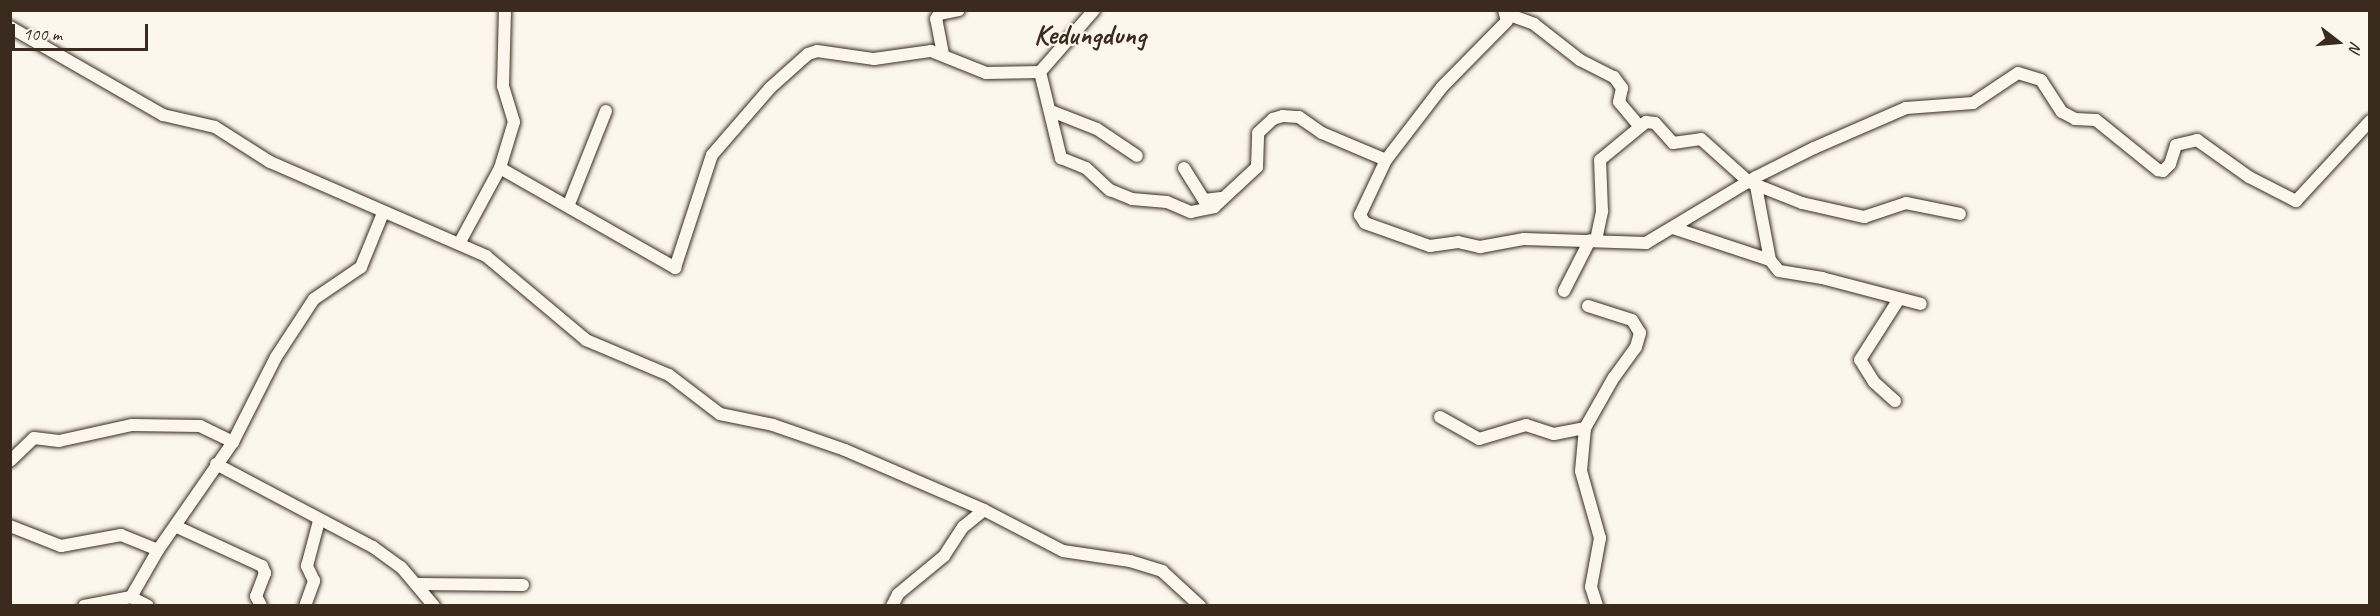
<!DOCTYPE html>
<style>
body{margin:0}
#map{position:relative;width:2380px;height:616px;overflow:hidden;background:#fbf7ec;font-family:Caveat,sans-serif}
div>[style]{position:absolute}
[style*='--x']{left:calc(var(--x)*1px);top:calc(var(--y)*1px);width:calc(var(--w)*1px);rotate:calc(var(--a)*1deg)}
.roads{filter:drop-shadow(0 0 2px #3b2a1e) drop-shadow(0 0 2px #3b2a1e)}
.minor>*{height:12px;margin:-6px;padding:0 6px;transform-origin:6px;border-radius:6px;background:#fbf7ec}
span{translate:-50% -50%;white-space:nowrap;text-align:center;line-height:1.15;-webkit-text-stroke:4.5px #fbf7ec;paint-order:stroke}
.quarter-label{font-size:28px;color:#3b2a1e;font-weight:700}
.frame{position:absolute;inset:0;border:12px solid #3b2a1e;pointer-events:none}
.north{position:absolute;left:2308px;top:12px;width:60px;height:60px;-webkit-text-stroke:4px #fbf7ec;paint-order:stroke;rotate:106deg;font-size:16px;font-weight:700;line-height:24px;text-align:center;color:#3b2a1e}
.north::after{content:'';display:block;margin:auto;width:21px;height:27px;background:#3b2a1e;clip-path:polygon(50% 0,100% 100%,50% 72%,0 100%)}
.scale{position:absolute;left:12px;top:24px;width:136px;height:27px;box-sizing:border-box;border:3px solid #3b2a1e;border-top:0;padding-left:8px;font-size:18px;line-height:21px;white-space:nowrap;color:#3b2a1e;-webkit-text-stroke:4px #fbf7ec;paint-order:stroke}
</style>
<div id="map">
<div class="roads">
<div class="minor">
<div style="--x:1504;--y:10;--w:11;--a:75"></div>
<div style="--x:1507;--y:21;--w:93;--a:134.6"></div>
<div style="--x:1442;--y:87;--w:92;--a:127.5"></div>
<div style="--x:1386;--y:160;--w:61;--a:115.3"></div>
<div style="--x:1360;--y:215;--w:9;--a:58"></div>
<div style="--x:1365;--y:223;--w:69;--a:19.5"></div>
<div style="--x:1430;--y:246;--w:28;--a:-8"></div>
<div style="--x:1458;--y:242;--w:23;--a:13"></div>
<div style="--x:1480;--y:247;--w:45;--a:-10.3"></div>
<div style="--x:1524;--y:239;--w:122;--a:1.9"></div>
<div style="--x:1646;--y:243;--w:128;--a:-31"></div>
<div style="--x:1756;--y:177;--w:65;--a:-26.6"></div>
<div style="--x:1814;--y:148;--w:100;--a:-23.5"></div>
<div style="--x:1906;--y:108;--w:67;--a:-4.3"></div>
<div style="--x:1973;--y:103;--w:54;--a:-33.7"></div>
<div style="--x:2018;--y:73;--w:24;--a:17"></div>
<div style="--x:2041;--y:80;--w:38;--a:57"></div>
<div style="--x:2062;--y:112;--w:15;--a:28"></div>
<div style="--x:2075;--y:119;--w:21;--a:3"></div>
<div style="--x:2096;--y:120;--w:80;--a:38.9"></div>
<div style="--x:2158;--y:170;--w:5;--a:11"></div>
<div style="--x:2163;--y:171;--w:10;--a:-45"></div>
<div style="--x:2170;--y:164;--w:20;--a:-72"></div>
<div style="--x:2176;--y:145;--w:22;--a:-13"></div>
<div style="--x:2197;--y:140;--w:64;--a:35.4"></div>
<div style="--x:2249;--y:177;--w:53;--a:27.1"></div>
<div style="--x:2296;--y:201;--w:109;--a:-47.2"></div>
<div style="--x:1507;--y:14;--w:29;--a:20"></div>
<div style="--x:1534;--y:24;--w:58;--a:38"></div>
<div style="--x:1580;--y:60;--w:38;--a:27"></div>
<div style="--x:1614;--y:77;--w:14;--a:54"></div>
<div style="--x:1622;--y:88;--w:14;--a:102"></div>
<div style="--x:1619;--y:102;--w:30;--a:50"></div>
<div style="--x:10;--y:27;--w:177;--a:29.9"></div>
<div style="--x:163;--y:115;--w:53;--a:13"></div>
<div style="--x:215;--y:127;--w:65;--a:32.5"></div>
<div style="--x:270;--y:162;--w:236;--a:23.5"></div>
<div style="--x:486;--y:256;--w:131;--a:40"></div>
<div style="--x:586;--y:340;--w:90;--a:22.9"></div>
<div style="--x:669;--y:375;--w:64;--a:37.4"></div>
<div style="--x:720;--y:414;--w:54;--a:11.7"></div>
<div style="--x:773;--y:425;--w:76;--a:19.1"></div>
<div style="--x:845;--y:450;--w:151;--a:23.3"></div>
<div style="--x:943;--y:54;--w:36;--a:-101"></div>
<div style="--x:936;--y:19;--w:6;--a:-59"></div>
<div style="--x:939;--y:14;--w:20;--a:-11"></div>
<div style="--x:1040;--y:72;--w:89;--a:76.3"></div>
<div style="--x:1061;--y:158;--w:27;--a:22"></div>
<div style="--x:1086;--y:168;--w:33;--a:43"></div>
<div style="--x:1110;--y:190;--w:24;--a:22"></div>
<div style="--x:1132;--y:199;--w:35;--a:5"></div>
<div style="--x:1167;--y:202;--w:26;--a:23"></div>
<div style="--x:1191;--y:212;--w:24;--a:-12"></div>
<div style="--x:1214;--y:207;--w:59;--a:-42.9"></div>
<div style="--x:1257;--y:167;--w:34;--a:-88"></div>
<div style="--x:1258;--y:133;--w:21;--a:-43"></div>
<div style="--x:1273;--y:119;--w:10;--a:-17"></div>
<div style="--x:1283;--y:116;--w:16;--a:4"></div>
<div style="--x:1299;--y:117;--w:28;--a:35"></div>
<div style="--x:1322;--y:133;--w:69;--a:22.9"></div>
<div style="--x:1051;--y:111;--w:49;--a:21.4"></div>
<div style="--x:1097;--y:129;--w:48;--a:34"></div>
<div style="--x:500;--y:168;--w:202;--a:29.7"></div>
<div style="--x:675;--y:268;--w:119;--a:-71.9"></div>
<div style="--x:712;--y:155;--w:89;--a:-49.1"></div>
<div style="--x:770;--y:88;--w:51;--a:-41.8"></div>
<div style="--x:808;--y:54;--w:9;--a:-18"></div>
<div style="--x:817;--y:51;--w:58;--a:8"></div>
<div style="--x:874;--y:59;--w:58;--a:-8"></div>
<div style="--x:931;--y:51;--w:59;--a:21.8"></div>
<div style="--x:986;--y:73;--w:54;--a:-1.1"></div>
<div style="--x:1040;--y:72;--w:82;--a:-48.9"></div>
<div style="--x:1184;--y:168;--w:38;--a:58"></div>
<div style="--x:1204;--y:200;--w:17;--a:-7"></div>
<div style="--x:1756;--y:186;--w:75;--a:79.3"></div>
<div style="--x:1770;--y:260;--w:14;--a:51"></div>
<div style="--x:1779;--y:271;--w:44;--a:9.2"></div>
<div style="--x:1822;--y:278;--w:102;--a:14.7"></div>
<div style="--x:569;--y:204;--w:100;--a:-68.3"></div>
<div style="--x:1673;--y:228;--w:102;--a:18.3"></div>
<div style="--x:1596;--y:240;--w:30;--a:-78"></div>
<div style="--x:1602;--y:211;--w:51;--a:-92.2"></div>
<div style="--x:1600;--y:160;--w:60;--a:-39.6"></div>
<div style="--x:1646;--y:122;--w:9;--a:6"></div>
<div style="--x:1655;--y:123;--w:27;--a:48"></div>
<div style="--x:1673;--y:143;--w:28;--a:-8"></div>
<div style="--x:1701;--y:139;--w:64;--a:41.9"></div>
<div style="--x:1749;--y:182;--w:57;--a:21.6"></div>
<div style="--x:1802;--y:203;--w:64;--a:12.7"></div>
<div style="--x:1864;--y:217;--w:44;--a:-18.4"></div>
<div style="--x:1906;--y:203;--w:55;--a:11.5"></div>
<div style="--x:460;--y:242;--w:84;--a:-61.6"></div>
<div style="--x:500;--y:168;--w:48;--a:-73.1"></div>
<div style="--x:514;--y:122;--w:38;--a:-107"></div>
<div style="--x:503;--y:86;--w:76;--a:-88.5"></div>
<div style="--x:1564;--y:291;--w:57;--a:-63"></div>
<div style="--x:1588;--y:306;--w:46;--a:17.7"></div>
<div style="--x:1632;--y:320;--w:15;--a:58"></div>
<div style="--x:1640;--y:333;--w:15;--a:106"></div>
<div style="--x:1636;--y:347;--w:37;--a:126"></div>
<div style="--x:1614;--y:377;--w:59;--a:119.6"></div>
<div style="--x:1585;--y:428;--w:43;--a:95.3"></div>
<div style="--x:1581;--y:471;--w:70;--a:74.2"></div>
<div style="--x:1600;--y:538;--w:50;--a:100.4"></div>
<div style="--x:1591;--y:587;--w:20;--a:72"></div>
<div style="--x:1895;--y:401;--w:28;--a:-138"></div>
<div style="--x:1874;--y:382;--w:26;--a:-122"></div>
<div style="--x:1860;--y:360;--w:72;--a:-57.4"></div>
<div style="--x:1440;--y:417;--w:45;--a:29.4"></div>
<div style="--x:1479;--y:439;--w:49;--a:-16.6"></div>
<div style="--x:1526;--y:425;--w:29;--a:18"></div>
<div style="--x:1554;--y:434;--w:32;--a:-11"></div>
<div style="--x:10;--y:461;--w:33;--a:-44"></div>
<div style="--x:34;--y:438;--w:25;--a:7"></div>
<div style="--x:59;--y:441;--w:75;--a:-12.4"></div>
<div style="--x:132;--y:425;--w:68;--a:0.8"></div>
<div style="--x:200;--y:426;--w:37;--a:26"></div>
<div style="--x:216;--y:464;--w:178;--a:27.9"></div>
<div style="--x:373;--y:547;--w:34;--a:36"></div>
<div style="--x:401;--y:567;--w:51;--a:49.8"></div>
<div style="--x:10;--y:526;--w:55;--a:21.4"></div>
<div style="--x:61;--y:546;--w:61;--a:-10.4"></div>
<div style="--x:121;--y:535;--w:40;--a:22"></div>
<div style="--x:175;--y:526;--w:96;--a:24.7"></div>
<div style="--x:262;--y:566;--w:8;--a:67"></div>
<div style="--x:265;--y:573;--w:25;--a:111"></div>
<div style="--x:256;--y:596;--w:11;--a:63"></div>
<div style="--x:417;--y:584;--w:106;--a:0.5"></div>
<div style="--x:131;--y:597;--w:54;--a:-60.1"></div>
<div style="--x:158;--y:550;--w:131;--a:-55.2"></div>
<div style="--x:233;--y:442;--w:95;--a:-63.2"></div>
<div style="--x:276;--y:357;--w:69;--a:-56.8"></div>
<div style="--x:314;--y:299;--w:57;--a:-34.2"></div>
<div style="--x:361;--y:267;--w:58;--a:-67.8"></div>
<div style="--x:84;--y:606;--w:48;--a:-10.8"></div>
<div style="--x:131;--y:597;--w:19;--a:28"></div>
<div style="--x:305;--y:606;--w:27;--a:-70"></div>
<div style="--x:314;--y:581;--w:17;--a:-115"></div>
<div style="--x:307;--y:566;--w:47;--a:-75.1"></div>
<div style="--x:892;--y:606;--w:13;--a:-63"></div>
<div style="--x:898;--y:594;--w:60;--a:-39.6"></div>
<div style="--x:944;--y:556;--w:35;--a:-57"></div>
<div style="--x:963;--y:527;--w:27;--a:-39"></div>
<div style="--x:984;--y:510;--w:89;--a:27.4"></div>
<div style="--x:1063;--y:551;--w:68;--a:8.5"></div>
<div style="--x:1130;--y:561;--w:34;--a:17"></div>
<div style="--x:1162;--y:571;--w:52;--a:42.6"></div>
</div>
</div>
<div class="quarter-label">
<span style="left:1090px;top:35px">Kedungdung</span>
</div>
<div class="frame"></div>
<div class="north">N</div>
<div class="scale">100 m</div>
</div>
